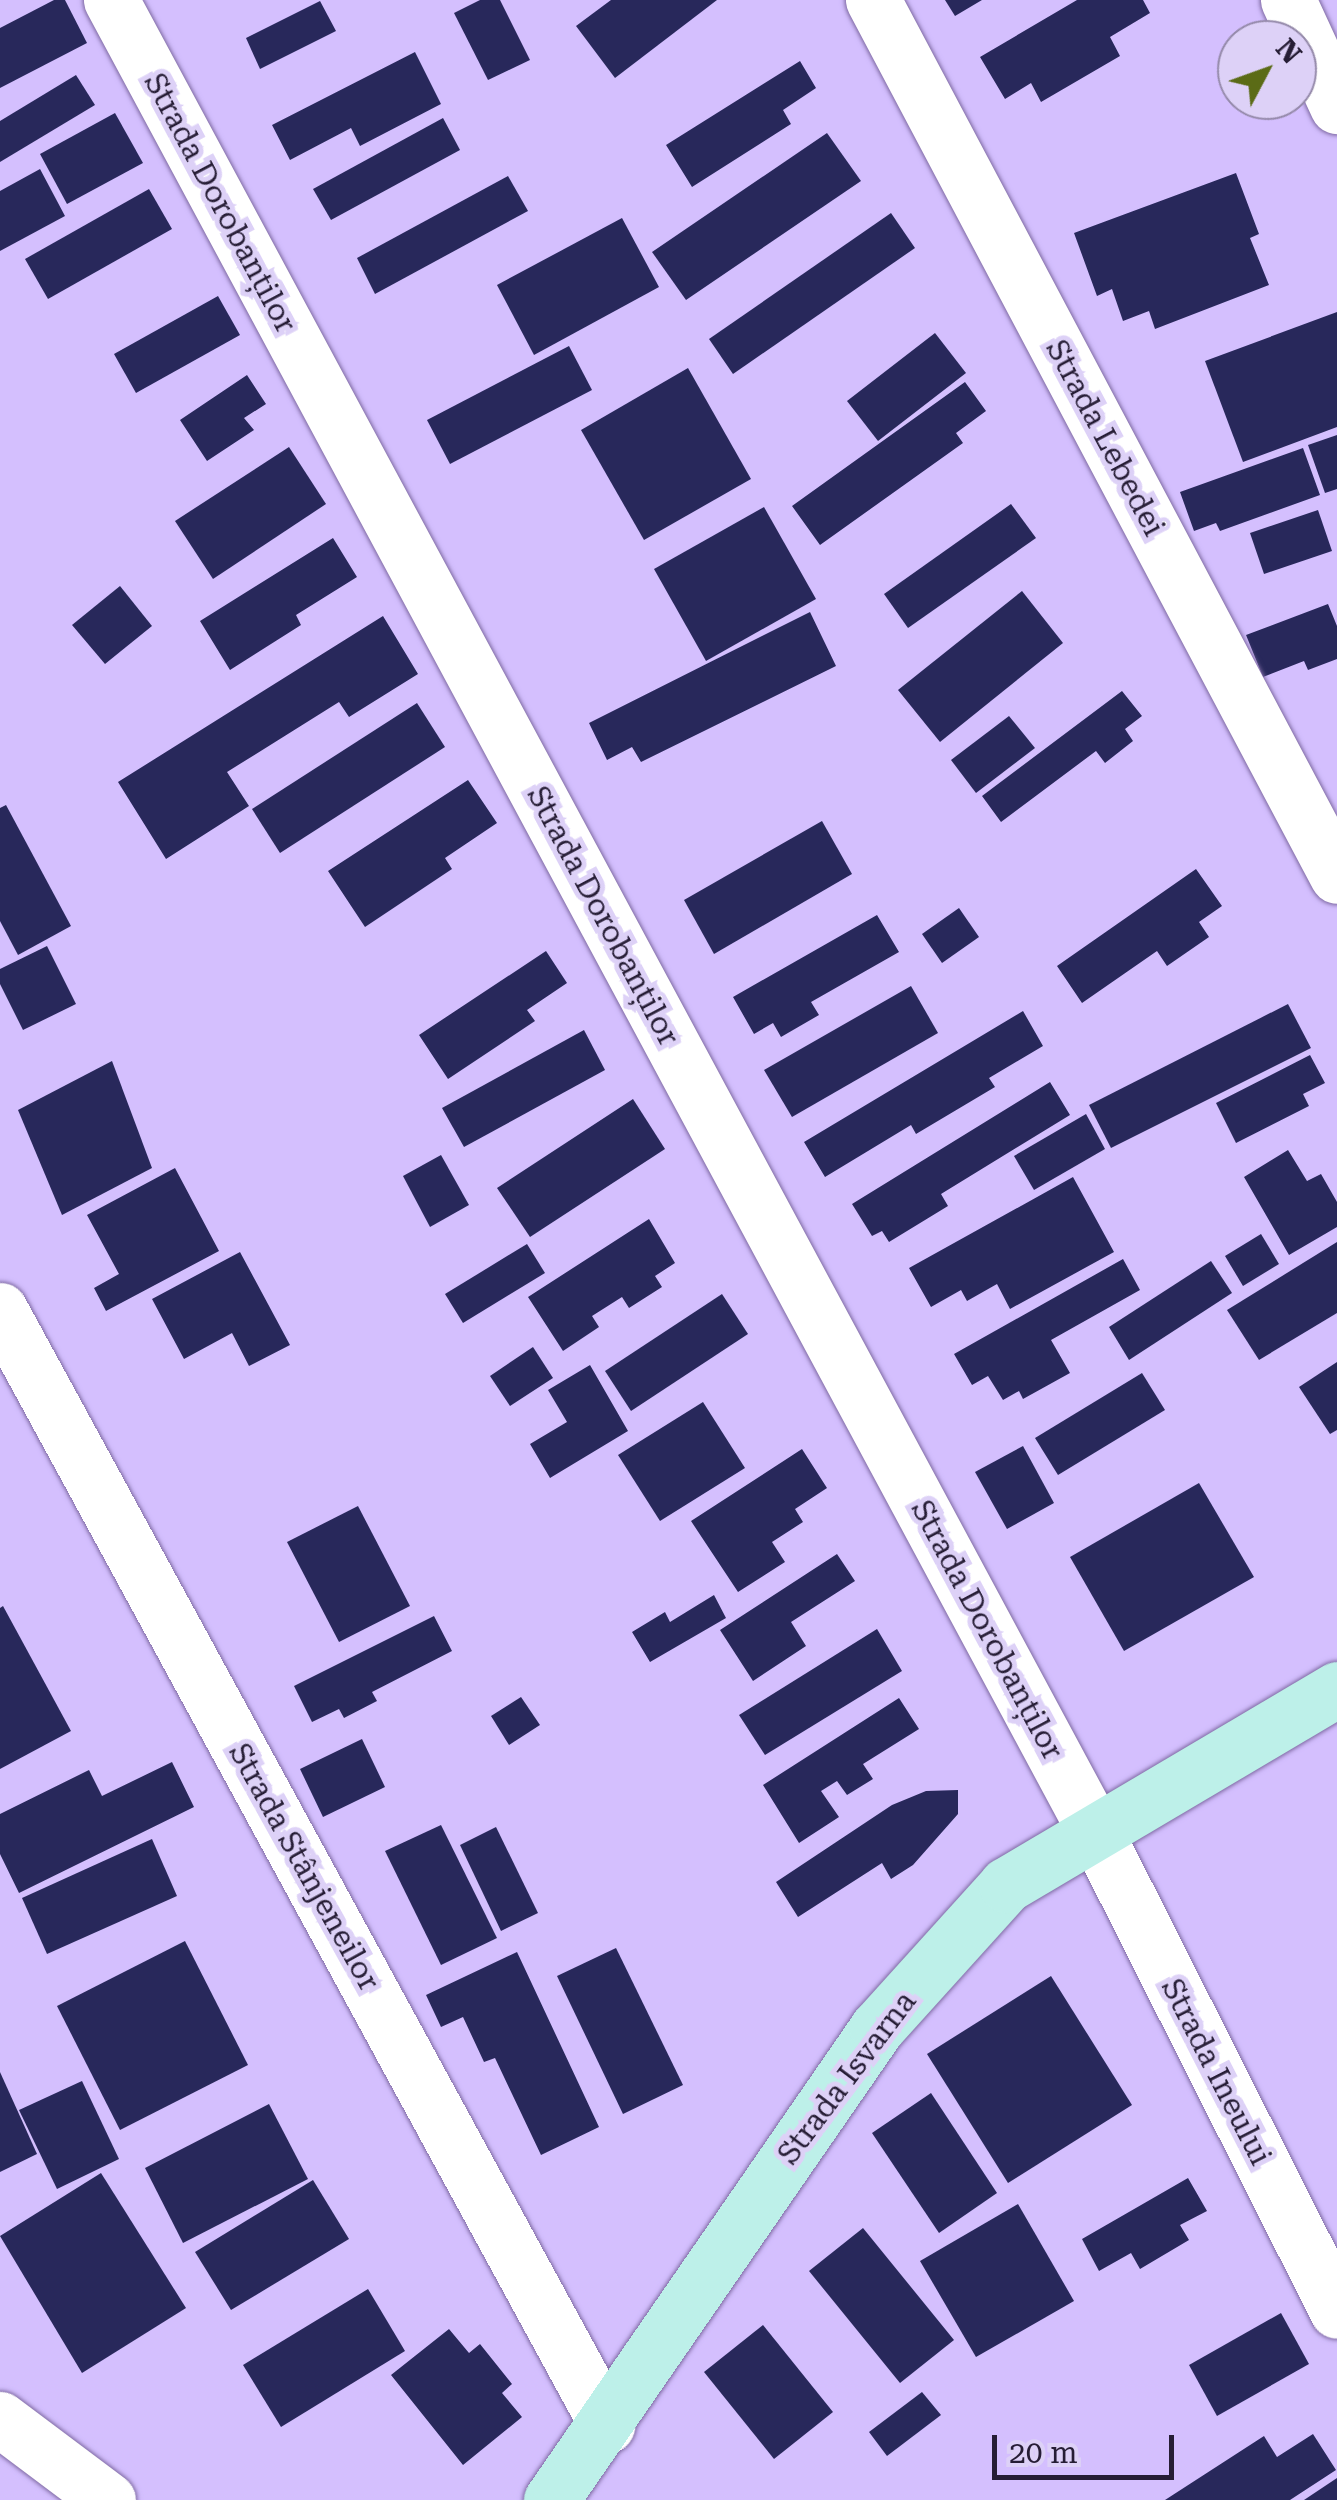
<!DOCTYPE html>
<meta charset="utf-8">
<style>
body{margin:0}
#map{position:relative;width:1337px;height:2500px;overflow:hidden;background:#d4bffe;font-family:"Roboto Serif",serif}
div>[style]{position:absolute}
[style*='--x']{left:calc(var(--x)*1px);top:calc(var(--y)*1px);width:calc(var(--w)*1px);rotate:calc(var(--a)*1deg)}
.building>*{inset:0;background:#28285b}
.roads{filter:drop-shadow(0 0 2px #7f6aa3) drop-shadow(0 0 2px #7f6aa3)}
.street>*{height:55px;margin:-27.5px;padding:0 27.5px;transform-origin:27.5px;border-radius:27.5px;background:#fff}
.secondary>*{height:55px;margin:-27.5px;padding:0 27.5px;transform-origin:27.5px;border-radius:27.5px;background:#bdf0e9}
span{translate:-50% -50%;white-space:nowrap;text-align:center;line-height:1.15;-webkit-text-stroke:10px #ddd1f7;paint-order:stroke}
.street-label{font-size:30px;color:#261d35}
.north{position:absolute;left:1217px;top:20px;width:100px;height:100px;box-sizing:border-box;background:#ddd1f7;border:2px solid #9489a9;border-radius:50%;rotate:49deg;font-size:28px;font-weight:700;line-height:40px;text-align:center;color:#261d35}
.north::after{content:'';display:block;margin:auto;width:35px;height:45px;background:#5b6b16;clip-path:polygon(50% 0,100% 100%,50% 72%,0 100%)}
.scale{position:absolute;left:992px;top:2435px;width:182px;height:45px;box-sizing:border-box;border:5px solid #261d35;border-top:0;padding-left:12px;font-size:30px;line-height:35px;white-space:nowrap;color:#261d35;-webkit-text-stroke:8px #ddd1f7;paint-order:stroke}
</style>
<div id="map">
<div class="building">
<div style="clip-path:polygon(54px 0,65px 0,87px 43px,0 88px,0 28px)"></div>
<div style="clip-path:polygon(480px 0,500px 0,530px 60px,488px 80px,454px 13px)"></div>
<div style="clip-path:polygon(611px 0,717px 0,615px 78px,576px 26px)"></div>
<div style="clip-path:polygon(945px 0,982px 0,955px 16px)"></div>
<div style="clip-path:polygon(1077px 0,1143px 0,1150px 13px,1110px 37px,1120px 56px,1041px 102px,1031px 83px,1005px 99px,980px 57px)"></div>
<div style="clip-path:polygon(320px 1px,336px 31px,260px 69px,246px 38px)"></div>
<div style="clip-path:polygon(415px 52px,441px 104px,360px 146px,351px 128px,290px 160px,272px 125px)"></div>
<div style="clip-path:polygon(800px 61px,816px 88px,783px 110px,791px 124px,692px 187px,666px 145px)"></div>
<div style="clip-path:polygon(76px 75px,95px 105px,0 162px,0 121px)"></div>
<div style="clip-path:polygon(115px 113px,143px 163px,67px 204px,40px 154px)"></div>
<div style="clip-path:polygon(443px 118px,460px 150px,331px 220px,313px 189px)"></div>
<div style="clip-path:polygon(827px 133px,861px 181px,686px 300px,652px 252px)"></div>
<div style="clip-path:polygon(40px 169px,65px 216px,0 251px,0 191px)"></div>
<div style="clip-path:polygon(1236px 173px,1259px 234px,1250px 238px,1269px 285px,1155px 329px,1149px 311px,1123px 321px,1112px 289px,1097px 296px,1074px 233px)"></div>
<div style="clip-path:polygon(508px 176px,528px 211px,375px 294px,357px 258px)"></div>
<div style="clip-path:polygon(149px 189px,172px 229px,48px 299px,25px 259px)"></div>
<div style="clip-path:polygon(891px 213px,915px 248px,733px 374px,709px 339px)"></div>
<div style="clip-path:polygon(622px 218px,659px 287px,534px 355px,497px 285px)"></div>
<div style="clip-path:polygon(218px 296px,240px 335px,136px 393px,114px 354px)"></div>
<div style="clip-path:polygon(1337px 312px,1337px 427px,1243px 462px,1205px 361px)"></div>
<div style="clip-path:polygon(935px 333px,966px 373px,878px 441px,847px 401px)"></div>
<div style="clip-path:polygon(569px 346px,592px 390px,450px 464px,427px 420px)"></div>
<div style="clip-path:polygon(688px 368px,751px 479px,644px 540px,581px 430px)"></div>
<div style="clip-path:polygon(247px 375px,266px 404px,244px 418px,254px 430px,207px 461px,180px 420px)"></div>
<div style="clip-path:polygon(965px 382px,986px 411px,956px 433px,963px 443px,820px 545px,792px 506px)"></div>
<div style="clip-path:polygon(1337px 435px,1337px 489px,1325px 493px,1308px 445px)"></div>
<div style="clip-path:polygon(289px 447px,326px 504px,213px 579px,175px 521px)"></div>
<div style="clip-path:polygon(1303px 448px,1320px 495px,1220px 531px,1216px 523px,1194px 531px,1180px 492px)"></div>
<div style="clip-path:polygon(1011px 504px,1036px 538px,908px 628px,884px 594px)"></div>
<div style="clip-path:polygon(764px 507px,816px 599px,706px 661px,654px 569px)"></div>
<div style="clip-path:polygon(1318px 510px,1332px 551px,1264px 574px,1250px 533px)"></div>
<div style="clip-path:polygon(333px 538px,357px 577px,296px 615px,301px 625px,230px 670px,200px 621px)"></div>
<div style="clip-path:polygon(120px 586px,152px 626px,105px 664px,72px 625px)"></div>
<div style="clip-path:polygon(1022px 591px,1063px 643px,940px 742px,898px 690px)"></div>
<div style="clip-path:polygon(1328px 604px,1337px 626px,1337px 659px,1308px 670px,1304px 661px,1263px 677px,1246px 635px)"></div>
<div style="clip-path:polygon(810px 612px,836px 666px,641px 762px,632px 747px,607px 760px,589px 723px)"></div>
<div style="clip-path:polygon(383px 616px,418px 674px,349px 717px,339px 702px,227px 772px,249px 806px,166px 859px,118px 782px)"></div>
<div style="clip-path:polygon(1122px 691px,1142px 716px,1125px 729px,1133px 741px,1105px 763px,1096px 751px,1001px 822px,982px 796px)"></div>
<div style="clip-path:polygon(417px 703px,445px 747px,280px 853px,252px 809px)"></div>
<div style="clip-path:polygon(1009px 716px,1035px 748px,976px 793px,951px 760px)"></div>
<div style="clip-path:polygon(468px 780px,497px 823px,445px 858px,452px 869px,365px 927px,328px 871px)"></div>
<div style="clip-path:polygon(6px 805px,71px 926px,18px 955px,0 921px,0 808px)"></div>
<div style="clip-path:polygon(822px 821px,852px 874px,714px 954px,684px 900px)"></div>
<div style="clip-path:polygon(1196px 869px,1222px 906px,1199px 922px,1209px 937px,1167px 966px,1157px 951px,1082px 1003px,1057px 966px)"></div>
<div style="clip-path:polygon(959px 908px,979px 937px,942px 963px,922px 934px)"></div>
<div style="clip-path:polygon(877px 915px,899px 952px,811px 1002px,819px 1015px,781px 1037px,773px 1023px,754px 1034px,733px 997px)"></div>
<div style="clip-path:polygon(47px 946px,76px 1004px,23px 1030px,0 984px,0 969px)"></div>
<div style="clip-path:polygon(546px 951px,567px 983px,527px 1010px,535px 1021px,448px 1079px,419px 1035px)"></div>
<div style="clip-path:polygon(911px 986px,938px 1033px,792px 1117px,764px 1070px)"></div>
<div style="clip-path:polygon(1288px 1004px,1311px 1048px,1111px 1148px,1089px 1105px)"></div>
<div style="clip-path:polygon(1023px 1011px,1043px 1046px,989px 1078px,995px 1087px,916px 1134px,911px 1125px,825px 1177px,804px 1142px)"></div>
<div style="clip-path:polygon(584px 1030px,605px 1070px,464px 1147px,442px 1108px)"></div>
<div style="clip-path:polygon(1310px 1055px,1325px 1083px,1303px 1094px,1309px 1106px,1236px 1143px,1216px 1103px)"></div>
<div style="clip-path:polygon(112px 1061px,152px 1168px,62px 1215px,18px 1110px)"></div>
<div style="clip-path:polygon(1050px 1082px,1070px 1115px,941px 1194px,948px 1206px,889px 1242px,882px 1231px,872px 1236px,852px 1204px)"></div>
<div style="clip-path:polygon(633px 1099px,665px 1149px,530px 1237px,497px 1188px)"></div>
<div style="clip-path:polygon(1086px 1114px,1105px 1149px,1034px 1190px,1014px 1156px)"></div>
<div style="clip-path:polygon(1288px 1150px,1307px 1181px,1321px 1174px,1337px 1202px,1337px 1227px,1289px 1255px,1244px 1177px)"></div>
<div style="clip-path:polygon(441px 1155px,469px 1205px,430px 1227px,403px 1176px)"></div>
<div style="clip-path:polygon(175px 1168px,219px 1251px,106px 1311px,94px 1288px,119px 1274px,87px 1215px)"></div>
<div style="clip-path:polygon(1073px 1177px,1114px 1252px,1010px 1309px,997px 1284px,967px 1301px,961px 1290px,931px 1307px,909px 1268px)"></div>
<div style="clip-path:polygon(649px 1219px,675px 1263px,655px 1276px,662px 1287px,629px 1308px,622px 1297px,592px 1316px,599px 1327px,563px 1351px,528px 1297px)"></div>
<div style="clip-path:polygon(1261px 1234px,1279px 1264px,1243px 1286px,1225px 1256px)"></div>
<div style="clip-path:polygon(1337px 1242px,1337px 1313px,1259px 1360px,1227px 1310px)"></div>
<div style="clip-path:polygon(527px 1244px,545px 1273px,463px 1323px,445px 1294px)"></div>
<div style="clip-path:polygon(240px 1252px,290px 1345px,249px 1366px,232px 1333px,184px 1359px,152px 1299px)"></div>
<div style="clip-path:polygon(1123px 1259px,1140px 1290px,1051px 1340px,1070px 1373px,1023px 1399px,1019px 1391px,1003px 1400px,988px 1376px,972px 1385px,954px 1354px)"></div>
<div style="clip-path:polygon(1211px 1261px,1232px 1293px,1129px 1360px,1109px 1327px)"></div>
<div style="clip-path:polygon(722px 1294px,748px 1334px,631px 1411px,605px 1371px)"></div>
<div style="clip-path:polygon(533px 1347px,553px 1378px,510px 1406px,490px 1376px)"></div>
<div style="clip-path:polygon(1337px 1362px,1337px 1430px,1330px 1434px,1299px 1387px)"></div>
<div style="clip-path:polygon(590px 1365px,628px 1431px,550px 1478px,530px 1444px,567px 1422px,548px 1390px)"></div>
<div style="clip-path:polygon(1142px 1373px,1165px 1410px,1058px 1475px,1035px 1438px)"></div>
<div style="clip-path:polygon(703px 1402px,745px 1468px,660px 1521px,618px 1455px)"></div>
<div style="clip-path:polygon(1023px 1446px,1054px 1503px,1007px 1529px,975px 1472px)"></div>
<div style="clip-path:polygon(802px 1449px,827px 1488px,795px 1509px,803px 1522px,772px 1542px,785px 1562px,738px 1592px,691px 1521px)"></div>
<div style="clip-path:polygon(1199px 1483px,1254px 1577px,1124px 1651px,1070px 1557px)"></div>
<div style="clip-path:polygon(358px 1506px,410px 1606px,339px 1642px,287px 1542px)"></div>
<div style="clip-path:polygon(837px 1554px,855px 1581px,791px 1622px,806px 1646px,753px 1681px,720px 1630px)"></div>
<div style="clip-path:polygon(714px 1595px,726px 1618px,650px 1662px,632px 1632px,665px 1612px,670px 1622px)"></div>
<div style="clip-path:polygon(3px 1606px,71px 1731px,0 1769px,0 1608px)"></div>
<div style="clip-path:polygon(434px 1616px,452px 1651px,372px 1692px,377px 1701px,344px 1718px,339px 1709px,312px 1722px,294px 1686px)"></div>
<div style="clip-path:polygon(877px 1629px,902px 1671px,765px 1755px,739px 1715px)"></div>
<div style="clip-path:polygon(521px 1697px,540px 1725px,509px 1745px,491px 1716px)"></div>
<div style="clip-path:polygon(899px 1698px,919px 1729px,863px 1764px,873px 1779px,847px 1795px,837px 1781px,821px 1791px,839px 1817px,799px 1843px,763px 1785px)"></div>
<div style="clip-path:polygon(362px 1739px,385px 1787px,323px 1817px,300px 1769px)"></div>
<div style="clip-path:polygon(172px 1762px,194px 1807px,19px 1893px,0 1854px,0 1814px,89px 1770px,102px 1796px)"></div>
<div style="clip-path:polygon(958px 1790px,958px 1814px,913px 1865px,891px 1879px,882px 1863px,798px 1917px,776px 1882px,892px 1805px,926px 1791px)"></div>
<div style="clip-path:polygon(441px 1825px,497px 1938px,441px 1965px,385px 1851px)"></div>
<div style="clip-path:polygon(496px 1827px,538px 1913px,501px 1931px,460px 1845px)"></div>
<div style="clip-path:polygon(152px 1839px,177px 1896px,47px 1954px,22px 1898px)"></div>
<div style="clip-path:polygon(185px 1941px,248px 2065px,120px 2130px,57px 2006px)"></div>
<div style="clip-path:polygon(616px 1948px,683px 2085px,623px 2114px,557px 1976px)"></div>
<div style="clip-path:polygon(517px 1952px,599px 2127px,541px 2155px,495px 2058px,484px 2062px,463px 2017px,441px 2027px,426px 1995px)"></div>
<div style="clip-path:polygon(1051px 1976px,1132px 2105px,1008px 2183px,927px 2054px)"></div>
<div style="clip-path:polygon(0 2072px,37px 2154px,0 2172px)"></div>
<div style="clip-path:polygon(82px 2081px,119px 2159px,57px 2189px,19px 2110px)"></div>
<div style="clip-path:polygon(931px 2093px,997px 2193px,939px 2233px,872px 2133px)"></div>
<div style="clip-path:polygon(269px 2104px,308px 2179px,183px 2243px,145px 2168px)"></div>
<div style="clip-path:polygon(101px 2173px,186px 2308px,82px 2373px,0 2236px)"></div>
<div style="clip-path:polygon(1188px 2178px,1207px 2211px,1180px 2225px,1189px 2240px,1140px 2269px,1131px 2253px,1099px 2271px,1082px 2239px)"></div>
<div style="clip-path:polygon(313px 2180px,349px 2239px,231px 2310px,195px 2252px)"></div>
<div style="clip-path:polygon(1018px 2204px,1074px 2301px,976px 2357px,920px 2261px)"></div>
<div style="clip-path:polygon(863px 2228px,954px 2340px,900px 2383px,809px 2271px)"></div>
<div style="clip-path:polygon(368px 2289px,405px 2351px,281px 2427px,243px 2365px)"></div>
<div style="clip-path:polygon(1281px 2313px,1309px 2364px,1217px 2416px,1189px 2365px)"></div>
<div style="clip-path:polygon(763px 2325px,833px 2412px,774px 2459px,704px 2372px)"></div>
<div style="clip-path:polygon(449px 2329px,469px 2353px,480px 2344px,512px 2384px,502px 2393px,522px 2417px,463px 2465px,391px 2375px)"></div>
<div style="clip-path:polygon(922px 2392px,941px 2415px,887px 2456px,869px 2432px)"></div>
<div style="clip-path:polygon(1313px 2434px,1336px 2470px,1290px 2500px,1165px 2500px,1264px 2436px,1277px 2457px)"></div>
<div style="clip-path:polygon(1337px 2478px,1337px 2500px,1304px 2500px)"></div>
</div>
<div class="roads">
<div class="street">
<div style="--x:111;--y:0;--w:2081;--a:61.75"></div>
<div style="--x:1096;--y:1833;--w:535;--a:63.24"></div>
<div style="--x:873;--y:0;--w:991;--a:62.09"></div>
<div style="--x:1288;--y:0;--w:117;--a:65.2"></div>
<div style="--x:0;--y:1310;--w:1270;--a:61.44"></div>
<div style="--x:0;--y:2419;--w:135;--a:36.9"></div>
</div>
<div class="secondary">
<div style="--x:551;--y:2500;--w:574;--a:-55.37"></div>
<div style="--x:877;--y:2028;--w:193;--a:-47.9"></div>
<div style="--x:1006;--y:1885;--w:385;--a:-30.6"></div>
</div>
</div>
<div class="street-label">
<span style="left:220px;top:203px;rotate:62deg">Strada Dorobanților</span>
<span style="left:1105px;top:438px;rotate:62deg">Strada Lebedei</span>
<span style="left:603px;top:916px;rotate:62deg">Strada Dorobanților</span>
<span style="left:987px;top:1630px;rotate:62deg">Strada Dorobanților</span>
<span style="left:304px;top:1867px;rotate:61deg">Strada Stânjeneilor</span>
<span style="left:1216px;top:2072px;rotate:63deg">Strada Ineului</span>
<span style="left:847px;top:2078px;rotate:-53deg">Strada Isvarna</span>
</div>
<div class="north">N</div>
<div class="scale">20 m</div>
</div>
